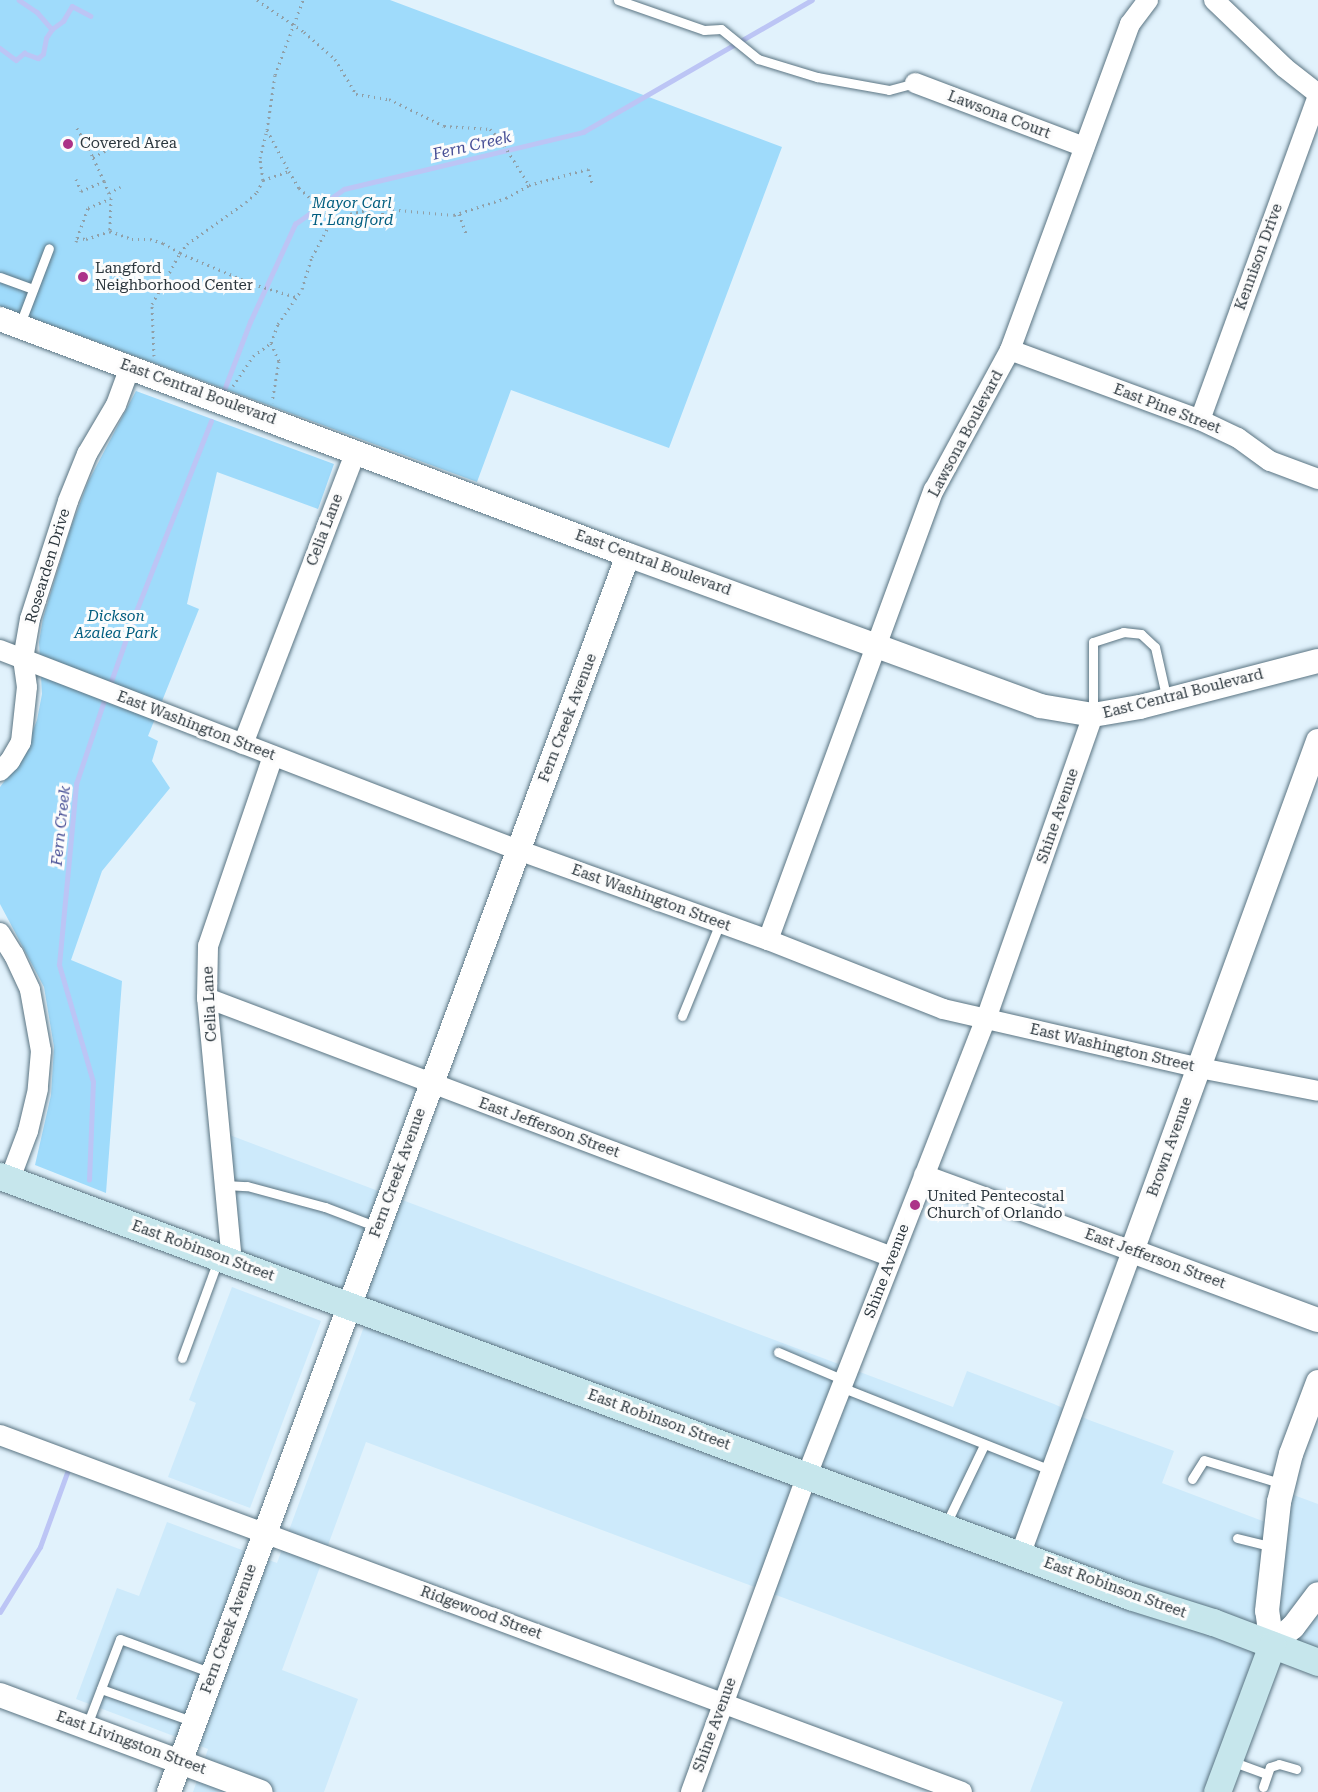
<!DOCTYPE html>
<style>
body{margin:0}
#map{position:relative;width:1318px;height:1792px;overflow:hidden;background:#e1f2fc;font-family:"Roboto Serif",serif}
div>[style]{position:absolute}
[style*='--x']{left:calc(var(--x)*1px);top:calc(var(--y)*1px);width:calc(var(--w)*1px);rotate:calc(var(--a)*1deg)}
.built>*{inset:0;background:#cdeafb}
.green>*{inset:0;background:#9fdbfb}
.stream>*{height:4.5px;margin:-2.25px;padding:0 2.25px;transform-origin:2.25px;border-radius:2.25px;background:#bcc5f5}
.path>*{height:3px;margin-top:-1.5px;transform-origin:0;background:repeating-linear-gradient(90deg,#909fa7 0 1.5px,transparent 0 6px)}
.roads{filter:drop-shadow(0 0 2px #5a7482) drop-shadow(0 0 2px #5a7482)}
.service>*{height:9px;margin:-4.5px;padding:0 4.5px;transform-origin:4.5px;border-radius:4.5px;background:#fff}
.minor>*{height:20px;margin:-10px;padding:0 10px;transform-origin:10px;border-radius:10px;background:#fff}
.tertiary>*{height:24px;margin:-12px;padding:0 12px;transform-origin:12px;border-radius:12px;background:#fff}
.secondary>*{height:27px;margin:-13.5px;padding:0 13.5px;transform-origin:13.5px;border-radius:13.5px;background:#c6e6ec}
.dots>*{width:16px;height:16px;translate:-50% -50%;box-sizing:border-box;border:3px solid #fcfcfc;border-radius:50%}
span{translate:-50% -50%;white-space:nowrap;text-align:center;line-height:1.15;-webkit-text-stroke:6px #fcfcfc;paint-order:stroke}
.street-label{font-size:15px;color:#2b363d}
.poi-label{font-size:15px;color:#2b363d}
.left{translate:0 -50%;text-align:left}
.park-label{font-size:15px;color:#005d7f;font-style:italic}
.water-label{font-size:16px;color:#474f96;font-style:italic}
</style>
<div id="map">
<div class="built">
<div style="clip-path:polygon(227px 1134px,953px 1407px,967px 1371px,1054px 1404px,1089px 1420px,1174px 1451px,1162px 1483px,1268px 1523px,1280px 1490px,1318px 1504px,1318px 1665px,1265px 1646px,1211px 1792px,1030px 1792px,1063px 1702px,366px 1442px,282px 1670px,358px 1699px,324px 1792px,193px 1792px,208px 1749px,76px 1699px,117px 1588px,139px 1596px,167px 1522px,277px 1563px,369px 1313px,241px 1265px)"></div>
<div style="clip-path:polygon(232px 1287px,321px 1321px,250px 1508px,168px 1477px,196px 1403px,189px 1400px)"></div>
</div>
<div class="green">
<div style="clip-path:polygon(0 0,390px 0,782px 147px,669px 448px,511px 390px,477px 482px,0 306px)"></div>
<div style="clip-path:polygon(136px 391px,334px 464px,318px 509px,217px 472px,187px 604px,199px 609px,148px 736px,158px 741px,152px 761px,170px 788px,102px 871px,71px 960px,122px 981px,106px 1193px,35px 1165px,51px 1095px,54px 1047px,44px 987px,0 904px,0 787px,22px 758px,37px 720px,42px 694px,39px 642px,43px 618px,70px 530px,88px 482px)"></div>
</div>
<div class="stream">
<div style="--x:19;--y:0;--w:22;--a:34"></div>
<div style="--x:37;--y:12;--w:23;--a:49"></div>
<div style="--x:0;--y:48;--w:20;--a:37"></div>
<div style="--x:16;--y:60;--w:11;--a:-41"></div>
<div style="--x:24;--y:53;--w:15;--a:20"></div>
<div style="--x:38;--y:58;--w:6;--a:-39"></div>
<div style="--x:43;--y:54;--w:16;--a:-79"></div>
<div style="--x:46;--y:38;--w:11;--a:-56"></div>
<div style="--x:52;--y:29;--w:14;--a:-36"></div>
<div style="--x:63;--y:21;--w:17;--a:-59"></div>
<div style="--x:72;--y:6;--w:21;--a:28"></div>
<div style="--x:224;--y:390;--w:73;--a:-69.1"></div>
<div style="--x:250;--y:322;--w:108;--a:-65.3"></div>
<div style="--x:295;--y:224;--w:60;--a:-35.5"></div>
<div style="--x:344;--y:189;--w:246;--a:-13.4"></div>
<div style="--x:583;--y:132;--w:264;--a:-30"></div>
<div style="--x:109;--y:687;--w:77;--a:-70.4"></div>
<div style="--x:135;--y:614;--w:207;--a:-68.5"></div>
<div style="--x:89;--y:1180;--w:98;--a:-87.7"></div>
<div style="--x:93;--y:1082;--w:122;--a:-106.2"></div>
<div style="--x:59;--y:965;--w:182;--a:-84.6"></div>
<div style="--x:76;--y:784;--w:94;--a:-71.4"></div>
<div style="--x:0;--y:1612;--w:76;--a:-58.4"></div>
<div style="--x:40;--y:1547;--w:79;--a:-70"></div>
</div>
<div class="path">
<div style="--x:257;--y:0;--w:57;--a:34.2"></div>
<div style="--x:304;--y:32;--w:41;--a:41.1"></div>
<div style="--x:335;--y:59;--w:41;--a:59"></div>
<div style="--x:356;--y:94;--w:33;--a:9"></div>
<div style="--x:389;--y:99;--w:61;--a:26.1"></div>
<div style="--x:444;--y:126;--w:46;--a:3.7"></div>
<div style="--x:490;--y:129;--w:16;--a:45"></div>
<div style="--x:501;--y:140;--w:53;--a:58.1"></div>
<div style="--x:77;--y:128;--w:33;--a:61"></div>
<div style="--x:267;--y:130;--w:47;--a:61.8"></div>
<div style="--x:76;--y:179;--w:13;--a:67"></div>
<div style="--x:81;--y:191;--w:25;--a:-23"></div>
<div style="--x:104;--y:181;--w:18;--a:68"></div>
<div style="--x:111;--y:198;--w:33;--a:92"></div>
<div style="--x:263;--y:180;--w:22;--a:-98"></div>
<div style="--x:260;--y:158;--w:29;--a:-76"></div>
<div style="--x:267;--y:130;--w:56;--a:-81.7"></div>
<div style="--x:275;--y:75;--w:80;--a:-69.5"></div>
<div style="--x:104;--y:181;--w:26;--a:-115"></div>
<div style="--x:93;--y:157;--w:33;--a:-27"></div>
<div style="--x:109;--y:193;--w:13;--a:-29"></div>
<div style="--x:459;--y:214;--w:20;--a:70"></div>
<div style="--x:381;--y:226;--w:17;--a:-83"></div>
<div style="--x:77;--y:238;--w:32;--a:-70"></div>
<div style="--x:88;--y:208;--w:25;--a:-23"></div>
<div style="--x:76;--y:242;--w:4;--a:-76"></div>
<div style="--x:77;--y:238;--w:9;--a:6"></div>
<div style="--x:86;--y:239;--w:25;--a:-18"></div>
<div style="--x:110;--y:231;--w:23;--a:20"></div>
<div style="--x:132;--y:239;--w:18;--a:0"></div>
<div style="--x:150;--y:239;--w:14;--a:17"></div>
<div style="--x:163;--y:243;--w:20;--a:30"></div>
<div style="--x:180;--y:253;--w:11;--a:-52"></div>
<div style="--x:187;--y:244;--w:72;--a:-35.4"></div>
<div style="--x:246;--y:202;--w:15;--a:-42"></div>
<div style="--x:257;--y:192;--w:13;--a:-63"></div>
<div style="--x:263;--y:180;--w:28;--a:-19"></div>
<div style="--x:289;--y:171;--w:20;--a:60"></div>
<div style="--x:299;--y:188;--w:45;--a:41.4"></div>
<div style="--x:271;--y:343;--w:20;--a:66"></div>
<div style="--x:279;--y:361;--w:42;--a:99.7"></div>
<div style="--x:154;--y:356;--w:52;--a:-92.2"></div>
<div style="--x:152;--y:304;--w:58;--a:-61.2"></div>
<div style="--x:180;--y:253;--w:79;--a:23"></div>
<div style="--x:253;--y:284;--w:45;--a:16.8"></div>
<div style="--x:233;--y:386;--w:36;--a:-56"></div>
<div style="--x:253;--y:356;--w:22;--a:-36"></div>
<div style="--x:271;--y:343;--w:20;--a:-70"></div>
<div style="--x:278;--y:324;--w:42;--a:-55.6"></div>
<div style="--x:302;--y:289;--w:34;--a:-73"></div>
<div style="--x:312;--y:257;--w:44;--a:-61.7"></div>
<div style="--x:333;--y:218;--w:43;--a:-13.4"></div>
<div style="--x:375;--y:208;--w:79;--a:5.1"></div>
<div style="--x:454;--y:215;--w:55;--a:-18.1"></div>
<div style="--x:506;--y:198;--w:26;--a:-29"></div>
<div style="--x:529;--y:185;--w:61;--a:-15.2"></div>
<div style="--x:588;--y:169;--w:15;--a:74"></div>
</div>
<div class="roads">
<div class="service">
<div style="--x:618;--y:0;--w:91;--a:19.2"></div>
<div style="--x:704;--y:30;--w:17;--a:-3"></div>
<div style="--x:721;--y:29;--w:48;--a:39"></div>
<div style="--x:758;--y:59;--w:62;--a:17"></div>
<div style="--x:817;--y:77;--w:73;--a:10.2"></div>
<div style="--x:889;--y:90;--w:27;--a:-15"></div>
<div style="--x:0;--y:277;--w:35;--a:20"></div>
<div style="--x:20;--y:324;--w:81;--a:-69.1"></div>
<div style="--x:1093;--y:713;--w:71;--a:-90"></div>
<div style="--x:1093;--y:642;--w:32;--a:-18"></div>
<div style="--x:1123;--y:632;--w:18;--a:6"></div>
<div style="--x:1141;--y:634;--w:19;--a:43"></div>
<div style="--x:1155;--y:647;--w:54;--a:77.2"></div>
<div style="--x:682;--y:1016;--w:100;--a:-67.8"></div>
<div style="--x:225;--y:1185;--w:22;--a:3"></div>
<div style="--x:247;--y:1186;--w:81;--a:15.1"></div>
<div style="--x:325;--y:1207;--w:56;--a:21"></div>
<div style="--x:778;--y:1352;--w:72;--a:23"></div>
<div style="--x:182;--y:1358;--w:104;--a:-69.8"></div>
<div style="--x:841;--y:1387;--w:226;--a:21.6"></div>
<div style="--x:1192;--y:1479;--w:22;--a:-58"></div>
<div style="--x:1204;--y:1460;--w:83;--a:16.9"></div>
<div style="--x:946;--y:1524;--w:88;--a:-64.3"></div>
<div style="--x:1237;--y:1538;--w:36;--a:14"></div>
<div style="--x:101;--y:1689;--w:99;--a:19.5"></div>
<div style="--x:87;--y:1725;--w:92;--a:-69"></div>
<div style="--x:120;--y:1639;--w:98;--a:20.3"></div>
<div style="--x:1231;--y:1761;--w:37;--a:20"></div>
<div style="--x:1263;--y:1787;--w:21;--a:-71"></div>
<div style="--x:1270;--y:1767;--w:9;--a:-18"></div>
<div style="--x:1279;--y:1764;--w:18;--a:16"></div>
</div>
<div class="minor">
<div style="--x:1214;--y:0;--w:98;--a:43.8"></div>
<div style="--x:1285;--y:68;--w:42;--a:38.2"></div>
<div style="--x:915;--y:83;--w:181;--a:20.7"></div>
<div style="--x:1010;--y:350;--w:202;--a:20.2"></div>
<div style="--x:1200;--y:420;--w:42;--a:25.3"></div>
<div style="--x:1238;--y:438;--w:39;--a:36"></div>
<div style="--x:1270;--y:461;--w:51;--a:20.6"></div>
<div style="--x:1200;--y:420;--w:346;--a:-70"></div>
<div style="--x:0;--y:650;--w:555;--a:21.11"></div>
<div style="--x:518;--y:850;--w:266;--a:19.8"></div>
<div style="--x:768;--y:940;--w:188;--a:21.5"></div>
<div style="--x:943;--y:1009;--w:264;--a:12.9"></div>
<div style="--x:1200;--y:1068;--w:120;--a:11"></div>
<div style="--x:243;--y:744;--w:314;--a:-68.9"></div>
<div style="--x:0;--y:771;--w:14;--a:-45"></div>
<div style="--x:10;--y:761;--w:22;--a:-60"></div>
<div style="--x:21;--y:742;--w:55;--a:-83.8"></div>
<div style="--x:27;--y:687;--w:28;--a:-98"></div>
<div style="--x:23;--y:659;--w:41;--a:-80.1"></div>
<div style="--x:30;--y:619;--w:124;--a:-72.1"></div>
<div style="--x:68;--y:501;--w:51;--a:-68"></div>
<div style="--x:87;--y:454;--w:57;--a:-59.4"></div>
<div style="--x:116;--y:405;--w:40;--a:-69.8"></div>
<div style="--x:0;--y:933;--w:26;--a:58"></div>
<div style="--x:14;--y:955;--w:38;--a:65"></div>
<div style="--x:30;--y:990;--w:62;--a:79.8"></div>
<div style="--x:41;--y:1051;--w:38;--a:95"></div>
<div style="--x:38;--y:1089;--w:43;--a:103.4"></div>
<div style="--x:28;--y:1131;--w:51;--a:110.6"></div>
<div style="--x:768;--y:940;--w:480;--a:-69.8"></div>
<div style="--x:934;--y:490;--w:159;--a:-61.5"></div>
<div style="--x:1010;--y:350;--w:347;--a:-69.8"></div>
<div style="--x:1130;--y:24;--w:30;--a:-53"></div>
<div style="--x:207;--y:998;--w:732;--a:20.71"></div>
<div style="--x:924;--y:1175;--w:221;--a:20.1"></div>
<div style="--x:1132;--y:1251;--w:322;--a:110.2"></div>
<div style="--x:232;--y:1262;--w:265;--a:-95.4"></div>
<div style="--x:207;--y:998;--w:52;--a:-88.9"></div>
<div style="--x:208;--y:946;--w:201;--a:-71.1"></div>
<div style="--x:0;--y:1435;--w:1026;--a:20.36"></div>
<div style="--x:691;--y:1792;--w:338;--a:-69.9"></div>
<div style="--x:807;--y:1475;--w:490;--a:-68.6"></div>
<div style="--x:986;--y:1019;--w:322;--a:-70.6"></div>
</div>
<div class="tertiary">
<div style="--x:0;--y:319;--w:671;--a:20.6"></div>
<div style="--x:628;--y:555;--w:439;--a:20.1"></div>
<div style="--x:1040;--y:706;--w:54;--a:9.6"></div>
<div style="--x:1093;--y:715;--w:48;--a:-9.7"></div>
<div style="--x:1140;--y:707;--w:184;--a:-14.5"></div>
<div style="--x:1318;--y:741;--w:543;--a:110.04"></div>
<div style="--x:1132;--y:1251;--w:198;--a:20.4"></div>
<div style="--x:1272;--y:1645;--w:34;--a:-98"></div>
<div style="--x:1267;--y:1611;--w:110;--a:-83.7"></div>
<div style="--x:1279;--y:1502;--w:49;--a:-76"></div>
<div style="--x:1291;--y:1454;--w:77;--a:-69.4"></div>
<div style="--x:1272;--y:1645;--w:28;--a:-41"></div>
<div style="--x:1293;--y:1627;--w:41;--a:-52.9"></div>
<div style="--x:0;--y:1695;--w:278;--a:20.4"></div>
<div style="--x:169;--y:1792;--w:1319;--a:-69.64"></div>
</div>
<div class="secondary">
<div style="--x:0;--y:1176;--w:1206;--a:20.39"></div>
<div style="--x:1130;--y:1596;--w:87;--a:17.4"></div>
<div style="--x:1213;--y:1622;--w:112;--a:20.9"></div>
<div style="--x:1217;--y:1792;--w:157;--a:-69.5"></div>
</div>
</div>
<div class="dots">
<div style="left:68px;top:144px;background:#ac3388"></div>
<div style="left:83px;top:277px;background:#ac3388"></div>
<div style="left:915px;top:1205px;background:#ac3388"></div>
</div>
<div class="street-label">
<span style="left:999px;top:115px;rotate:21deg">Lawsona Court</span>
<span style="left:1259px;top:257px;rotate:-70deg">Kennison Drive</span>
<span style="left:198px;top:392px;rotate:20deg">East Central Boulevard</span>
<span style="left:1167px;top:409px;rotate:21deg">East Pine Street</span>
<span style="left:966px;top:434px;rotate:-62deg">Lawsona Boulevard</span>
<span style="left:325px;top:530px;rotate:-69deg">Celia Lane</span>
<span style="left:653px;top:563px;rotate:20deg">East Central Boulevard</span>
<span style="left:48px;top:566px;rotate:-73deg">Rosearden Drive</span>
<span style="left:1183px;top:694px;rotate:-14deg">East Central Boulevard</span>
<span style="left:568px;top:718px;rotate:-69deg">Fern Creek Avenue</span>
<span style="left:196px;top:726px;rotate:21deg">East Washington Street</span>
<span style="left:1058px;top:816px;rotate:-71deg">Shine Avenue</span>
<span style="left:651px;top:898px;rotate:20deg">East Washington Street</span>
<span style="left:210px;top:1004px;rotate:-93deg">Celia Lane</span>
<span style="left:1112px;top:1048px;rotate:13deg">East Washington Street</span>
<span style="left:549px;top:1128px;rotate:20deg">East Jefferson Street</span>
<span style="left:1170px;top:1147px;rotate:-70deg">Brown Avenue</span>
<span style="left:398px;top:1173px;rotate:-70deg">Fern Creek Avenue</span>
<span style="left:203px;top:1251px;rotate:20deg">East Robinson Street</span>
<span style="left:1155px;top:1259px;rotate:20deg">East Jefferson Street</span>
<span style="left:887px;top:1271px;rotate:-69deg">Shine Avenue</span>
<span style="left:659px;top:1420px;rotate:20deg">East Robinson Street</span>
<span style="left:1115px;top:1588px;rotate:20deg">East Robinson Street</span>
<span style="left:481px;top:1613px;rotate:20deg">Ridgewood Street</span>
<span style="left:229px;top:1629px;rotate:-70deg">Fern Creek Avenue</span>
<span style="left:715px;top:1725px;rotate:-70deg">Shine Avenue</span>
<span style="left:131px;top:1743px;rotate:20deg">East Livingston Street</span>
</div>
<div class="poi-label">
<span class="left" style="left:80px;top:144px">Covered Area</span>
<span class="left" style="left:95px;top:277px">Langford<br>Neighborhood Center</span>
<span class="left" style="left:927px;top:1205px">United Pentecostal<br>Church of Orlando</span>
</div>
<div class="park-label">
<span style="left:352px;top:212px">Mayor Carl<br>T. Langford</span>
<span style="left:116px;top:625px">Dickson<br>Azalea Park</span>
</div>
<div class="water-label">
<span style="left:472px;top:146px;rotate:-13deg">Fern Creek</span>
<span style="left:61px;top:826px;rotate:-84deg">Fern Creek</span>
</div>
</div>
